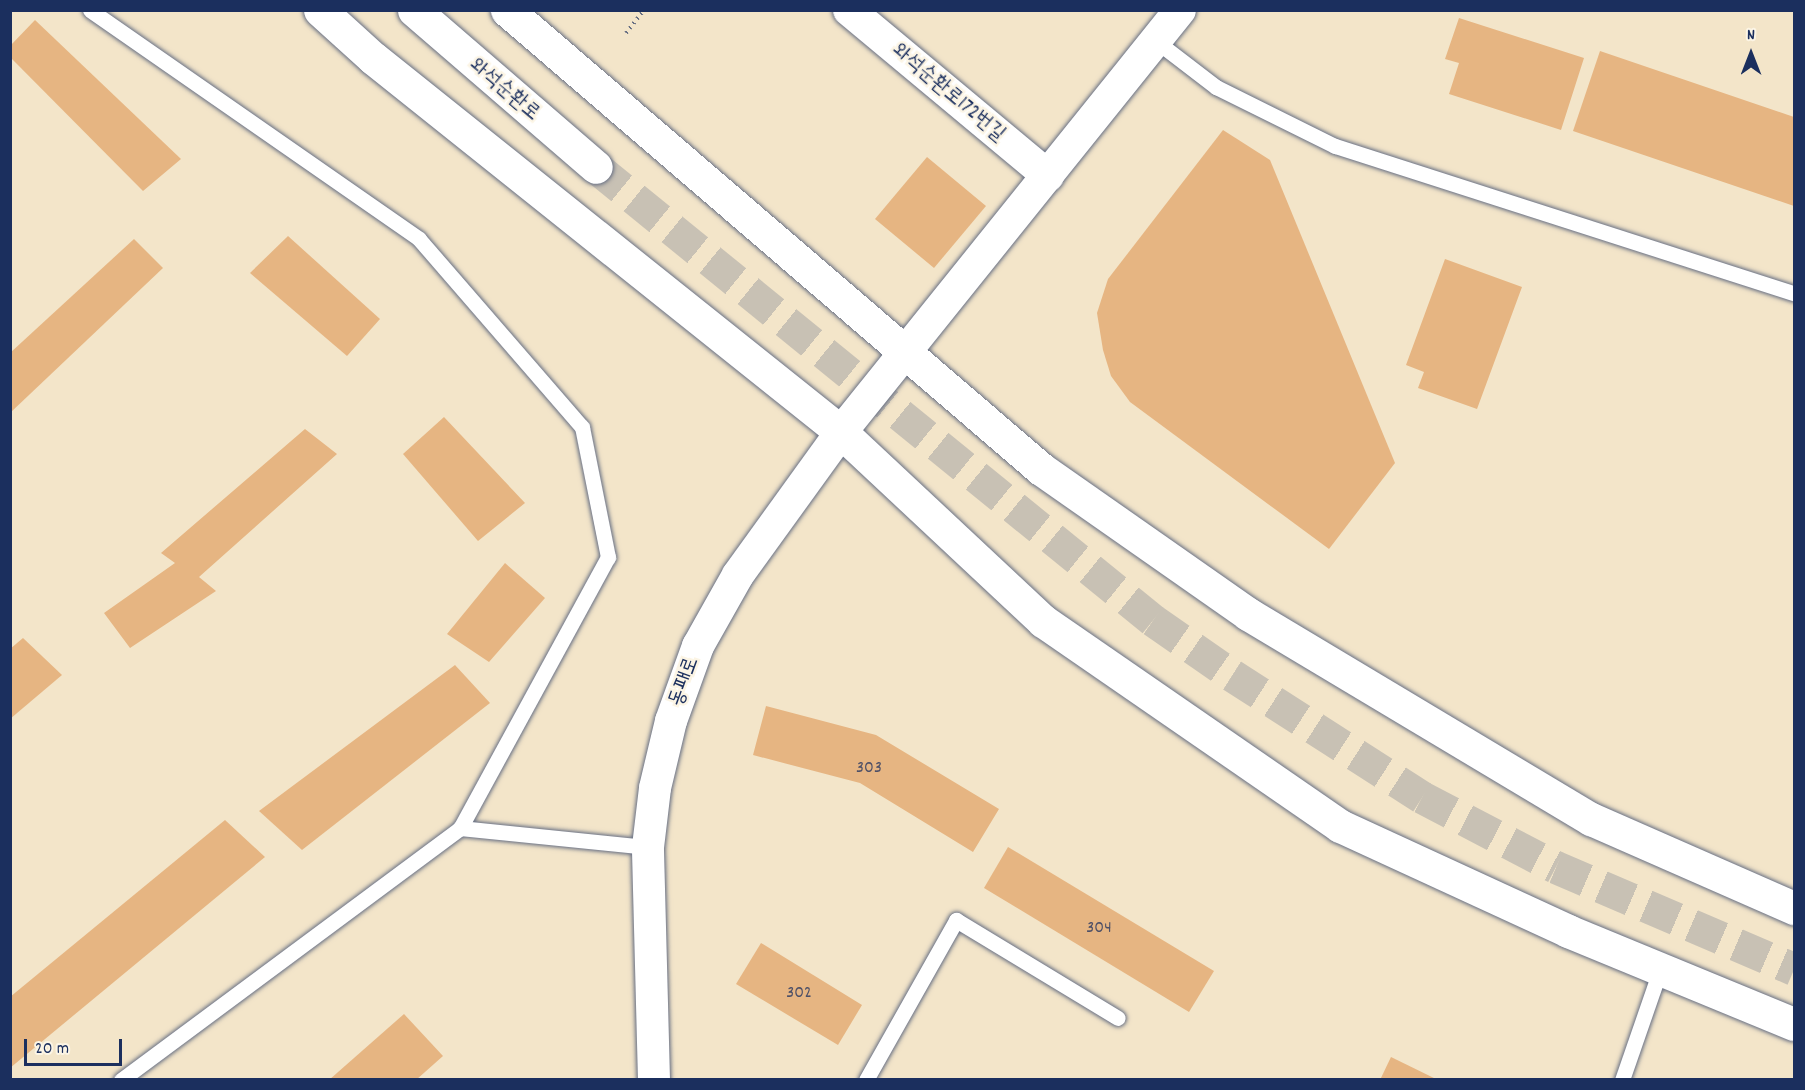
<!DOCTYPE html>
<meta charset="utf-8">
<style>
body{margin:0}
#map{position:relative;width:1805px;height:1090px;overflow:hidden;background:#f3e5c9;font-family:Dekko,"Poor Story",sans-serif}
div>[style]{position:absolute}
[style*='--x']{left:calc(var(--x)*1px);top:calc(var(--y)*1px);width:calc(var(--w)*1px);rotate:calc(var(--a)*1deg)}
.building>*{inset:0;background:#e6b582}
.tertiary-tunnel>*{height:33px;margin-top:-16.5px;transform-origin:0;background:repeating-linear-gradient(90deg,#c8c1b4 0 33px,transparent 0 49px)}
.path>*{height:4px;margin-top:-2px;transform-origin:0;background:repeating-linear-gradient(90deg,#676f83 0 1.5px,transparent 0 6px)}
.roads{filter:drop-shadow(0 0 2px #676f83) drop-shadow(0 0 2px #676f83)}
.service>*{height:15px;margin:-7.5px;padding:0 7.5px;transform-origin:7.5px;border-radius:7.5px;background:#fff}
.minor>*{height:32px;margin:-16px;padding:0 16px;transform-origin:16px;border-radius:16px;background:#fff}
.tertiary>*{height:33px;margin:-16.5px;padding:0 16.5px;transform-origin:16.5px;border-radius:16.5px;background:#fff}
span{translate:-50% -50%;white-space:nowrap;text-align:center;line-height:1.15;-webkit-text-stroke:5px #fcf5e5;paint-order:stroke}
.number-label{font-size:18px;color:#4e5067}
.number-label span{-webkit-text-stroke-width:0}
.street-label{font-size:21px;color:#1b2f5e}
.frame{position:absolute;inset:0;border:12px solid #1b2f5e;pointer-events:none}
.north{position:absolute;left:1721px;top:24px;width:60px;height:60px;-webkit-text-stroke:4px #fcf5e5;paint-order:stroke;rotate:0deg;font-size:16px;font-weight:700;line-height:24px;text-align:center;color:#1b2f5e}
.north::after{content:'';display:block;margin:auto;width:21px;height:27px;background:#1b2f5e;clip-path:polygon(50% 0,100% 100%,50% 72%,0 100%)}
.scale{position:absolute;left:24px;top:1039px;width:98px;height:27px;box-sizing:border-box;border:3px solid #1b2f5e;border-top:0;padding-left:8px;font-size:18px;line-height:21px;white-space:nowrap;color:#1b2f5e;-webkit-text-stroke:4px #fcf5e5;paint-order:stroke}
</style>
<div id="map">
<div class="building">
<div style="clip-path:polygon(1459px 18px,1584px 58px,1561px 130px,1449px 94px,1459px 63px,1445px 59px)"></div>
<div style="clip-path:polygon(35px 20px,181px 159px,143px 191px,10px 57px,10px 46px)"></div>
<div style="clip-path:polygon(1600px 51px,1794px 117px,1794px 206px,1573px 131px)"></div>
<div style="clip-path:polygon(1223px 130px,1270px 160px,1395px 463px,1329px 549px,1130px 402px,1111px 376px,1103px 350px,1097px 313px,1108px 279px)"></div>
<div style="clip-path:polygon(927px 157px,986px 206px,934px 268px,875px 219px)"></div>
<div style="clip-path:polygon(288px 236px,380px 319px,347px 356px,250px 273px)"></div>
<div style="clip-path:polygon(134px 239px,163px 268px,10px 413px,10px 353px)"></div>
<div style="clip-path:polygon(1445px 259px,1522px 287px,1477px 409px,1418px 388px,1424px 372px,1406px 365px)"></div>
<div style="clip-path:polygon(444px 417px,525px 503px,478px 541px,403px 454px)"></div>
<div style="clip-path:polygon(305px 429px,337px 454px,199px 577px,216px 591px,130px 648px,104px 613px,175px 563px,161px 553px)"></div>
<div style="clip-path:polygon(505px 563px,545px 598px,489px 662px,447px 634px)"></div>
<div style="clip-path:polygon(23px 638px,62px 675px,10px 719px,10px 649px)"></div>
<div style="clip-path:polygon(455px 665px,490px 703px,302px 850px,259px 811px)"></div>
<div style="clip-path:polygon(766px 706px,876px 735px,999px 809px,973px 852px,860px 783px,753px 755px)"></div>
<div style="clip-path:polygon(225px 820px,265px 857px,10px 1068px,10px 997px)"></div>
<div style="clip-path:polygon(1008px 847px,1214px 971px,1189px 1012px,984px 888px)"></div>
<div style="clip-path:polygon(761px 943px,862px 1005px,838px 1045px,736px 984px)"></div>
<div style="clip-path:polygon(404px 1014px,443px 1056px,416px 1080px,329px 1080px)"></div>
<div style="clip-path:polygon(1391px 1057px,1438px 1080px,1380px 1080px)"></div>
</div>
<div class="tertiary-tunnel">
<div style="--x:596;--y:167;--w:718;--a:39.12"></div>
<div style="--x:1153;--y:620;--w:96;--a:34.8"></div>
<div style="--x:1232;--y:675;--w:226;--a:32.7"></div>
<div style="--x:1422;--y:797;--w:151;--a:27.6"></div>
<div style="--x:1556;--y:867;--w:259;--a:23.2"></div>
</div>
<div class="path">
<div style="--x:626;--y:33;--w:29;--a:-52"></div>
</div>
<div class="roads">
<div class="service">
<div style="--x:90;--y:10;--w:401;--a:34.8"></div>
<div style="--x:419;--y:239;--w:249;--a:49.1"></div>
<div style="--x:582;--y:427;--w:133;--a:78.7"></div>
<div style="--x:608;--y:557;--w:309;--a:118.6"></div>
<div style="--x:1156;--y:41;--w:76;--a:37.5"></div>
<div style="--x:1216;--y:87;--w:133;--a:26.4"></div>
<div style="--x:1335;--y:146;--w:482;--a:17.8"></div>
<div style="--x:121;--y:1080;--w:422;--a:-36.6"></div>
<div style="--x:460;--y:828;--w:189;--a:5.8"></div>
<div style="--x:866;--y:1080;--w:184;--a:-60.6"></div>
<div style="--x:956;--y:920;--w:189;--a:31.2"></div>
<div style="--x:1622;--y:1080;--w:116;--a:-70.9"></div>
</div>
<div class="minor">
<div style="--x:849;--y:10;--w:259;--a:39.8"></div>
<div style="--x:654;--y:1080;--w:233;--a:-91.5"></div>
<div style="--x:648;--y:847;--w:59;--a:-83.2"></div>
<div style="--x:655;--y:788;--w:69;--a:-76.6"></div>
<div style="--x:671;--y:721;--w:80;--a:-70.2"></div>
<div style="--x:698;--y:646;--w:81;--a:-60.6"></div>
<div style="--x:738;--y:575;--w:176;--a:-54.2"></div>
<div style="--x:841;--y:432;--w:541;--a:-51.22"></div>
</div>
<div class="tertiary">
<div style="--x:320;--y:10;--w:72;--a:42.2"></div>
<div style="--x:373;--y:58;--w:599;--a:38.63"></div>
<div style="--x:841;--y:432;--w:277;--a:43.1"></div>
<div style="--x:1043;--y:621;--w:361;--a:34.6"></div>
<div style="--x:1340;--y:826;--w:251;--a:24.7"></div>
<div style="--x:1568;--y:931;--w:244;--a:22.4"></div>
<div style="--x:414;--y:10;--w:240;--a:40.8"></div>
<div style="--x:507;--y:10;--w:704;--a:40.68"></div>
<div style="--x:1041;--y:469;--w:253;--a:35"></div>
<div style="--x:1248;--y:614;--w:400;--a:30.9"></div>
<div style="--x:1591;--y:819;--w:222;--a:23.7"></div>
</div>
</div>
<div class="number-label">
<span style="left:869px;top:769px">303</span>
<span style="left:1099px;top:929px">304</span>
<span style="left:799px;top:994px">302</span>
</div>
<div class="street-label">
<span style="left:504px;top:90px;rotate:40deg">와석순환로</span>
<span style="left:948px;top:93px;rotate:40deg">와석순환로172번길</span>
<span style="left:685px;top:682px;rotate:-70deg">동패로</span>
</div>
<div class="frame"></div>
<div class="north">N</div>
<div class="scale">20 m</div>
</div>
